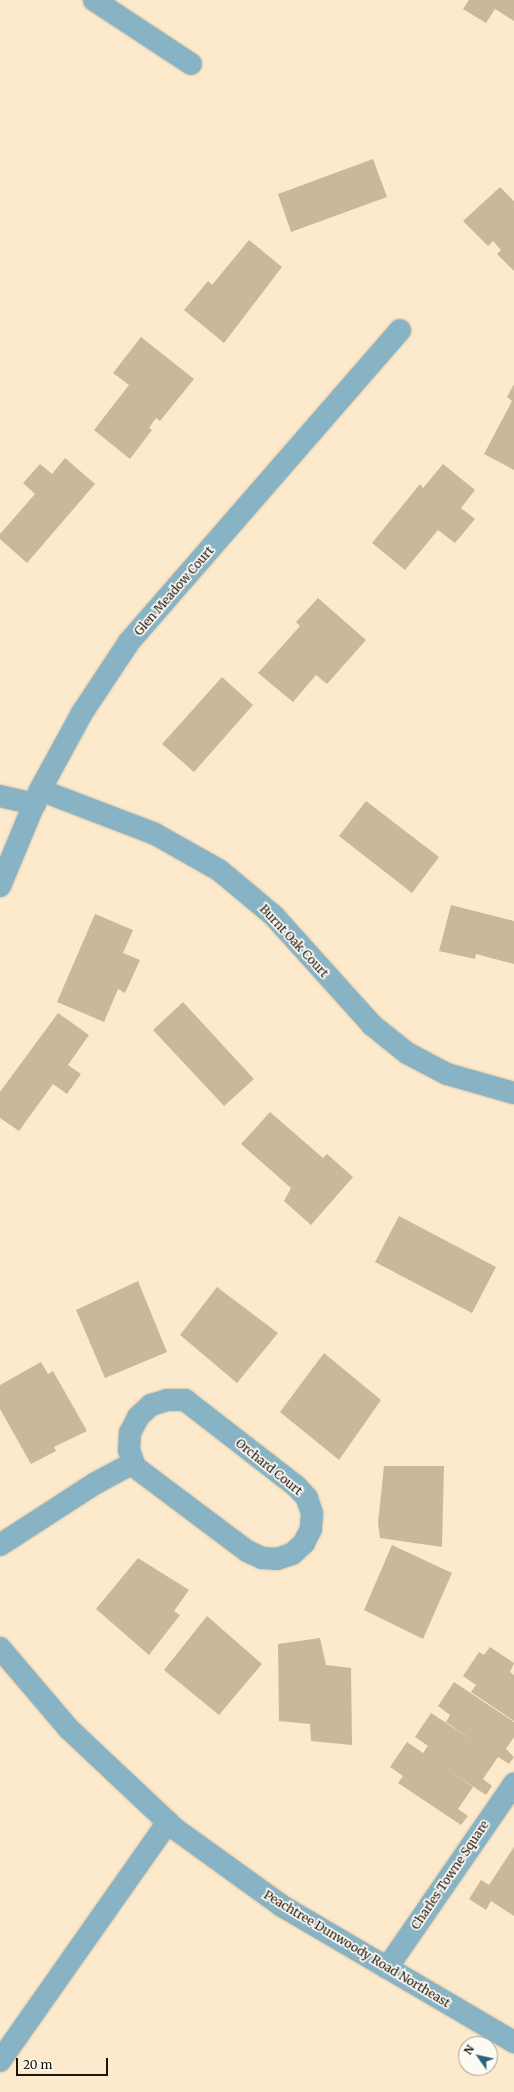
<!DOCTYPE html>
<style>
body{margin:0}
#map{position:relative;width:514px;height:2092px;overflow:hidden;background:#fdeacc;font-family:Merriweather,serif}
div>[style]{position:absolute}
[style*='--x']{left:calc(var(--x)*1px);top:calc(var(--y)*1px);width:calc(var(--w)*1px);rotate:calc(var(--a)*1deg)}
.building>*{inset:0;background:#cbb89b}
.roads{filter:drop-shadow(0 0 1px #d9c8ad) drop-shadow(0 0 1px #d9c8ad)}
.minor>*{height:22px;margin:-11px;padding:0 11px;transform-origin:11px;border-radius:11px;background:#87b3c5}
span{translate:-50% -50%;white-space:nowrap;text-align:center;line-height:1.15;-webkit-text-stroke:3.5px #fdf9f3;paint-order:stroke}
.street-label{font-size:12px;color:#1b140a}
.north{position:absolute;left:458px;top:2036px;width:40px;height:40px;box-sizing:border-box;background:#fdf9f3;border:1px solid #a39d96;border-radius:50%;rotate:304deg;font-size:11px;font-weight:700;line-height:16px;text-align:center;color:#1b140a}
.north::after{content:'';display:block;margin:auto;width:14px;height:18px;background:#27657b;clip-path:polygon(50% 0,100% 100%,50% 72%,0 100%)}
.scale{position:absolute;left:16px;top:2058px;width:92px;height:18px;box-sizing:border-box;border:2px solid #1b140a;border-top:0;padding-left:5px;font-size:12px;line-height:14px;white-space:nowrap;color:#1b140a;-webkit-text-stroke:3px #fdf9f3;paint-order:stroke}
</style>
<div id="map">
<div class="building">
<div style="clip-path:polygon(469px 0,514px 0,514px 21px,495px 9px,486px 23px,463px 9px)"></div>
<div style="clip-path:polygon(373px 159px,387px 197px,291px 232px,278px 194px)"></div>
<div style="clip-path:polygon(500px 187px,514px 201px,514px 271px,497px 254px,501px 250px,493px 241px,488px 246px,463px 221px)"></div>
<div style="clip-path:polygon(249px 240px,282px 267px,224px 343px,184px 310px,208px 281px,212px 285px)"></div>
<div style="clip-path:polygon(141px 337px,194px 379px,160px 421px,156px 418px,149px 428px,152px 430px,130px 459px,94px 430px,129px 385px,113px 373px)"></div>
<div style="clip-path:polygon(514px 384px,514px 470px,484px 454px,512px 401px,507px 397px)"></div>
<div style="clip-path:polygon(65px 458px,95px 484px,27px 563px,0 539px,0 534px,35px 494px,23px 483px,40px 464px,52px 474px)"></div>
<div style="clip-path:polygon(443px 464px,475px 490px,461px 508px,475px 519px,455px 543px,438px 530px,405px 570px,372px 543px,420px 484px,423px 488px)"></div>
<div style="clip-path:polygon(318px 598px,366px 640px,327px 684px,316px 675px,293px 702px,258px 673px,300px 626px,296px 622px)"></div>
<div style="clip-path:polygon(222px 677px,253px 705px,194px 772px,162px 744px)"></div>
<div style="clip-path:polygon(366px 801px,439px 857px,412px 893px,339px 836px)"></div>
<div style="clip-path:polygon(451px 905px,514px 921px,514px 964px,476px 954px,475px 959px,439px 951px)"></div>
<div style="clip-path:polygon(95px 914px,133px 930px,123px 953px,140px 960px,125px 993px,118px 989px,104px 1022px,57px 1002px)"></div>
<div style="clip-path:polygon(183px 1002px,254px 1079px,224px 1106px,153px 1030px)"></div>
<div style="clip-path:polygon(58px 1013px,89px 1035px,68px 1065px,81px 1074px,67px 1094px,53px 1084px,19px 1131px,0 1118px,0 1092px)"></div>
<div style="clip-path:polygon(270px 1112px,323px 1158px,327px 1154px,353px 1177px,311px 1225px,284px 1201px,291px 1188px,241px 1144px)"></div>
<div style="clip-path:polygon(399px 1216px,496px 1267px,472px 1313px,375px 1262px)"></div>
<div style="clip-path:polygon(138px 1281px,167px 1352px,105px 1378px,76px 1310px)"></div>
<div style="clip-path:polygon(217px 1287px,278px 1333px,237px 1383px,180px 1335px)"></div>
<div style="clip-path:polygon(324px 1353px,381px 1400px,339px 1460px,280px 1412px)"></div>
<div style="clip-path:polygon(41px 1362px,48px 1374px,53px 1371px,87px 1431px,54px 1447px,56px 1451px,31px 1464px,0 1409px,0 1385px)"></div>
<div style="clip-path:polygon(384px 1466px,444px 1466px,442px 1547px,380px 1538px,378px 1523px)"></div>
<div style="clip-path:polygon(392px 1545px,452px 1573px,423px 1639px,364px 1610px)"></div>
<div style="clip-path:polygon(138px 1558px,189px 1590px,174px 1611px,180px 1615px,149px 1655px,96px 1609px)"></div>
<div style="clip-path:polygon(207px 1616px,262px 1664px,219px 1715px,164px 1670px)"></div>
<div style="clip-path:polygon(320px 1638px,326px 1665px,351px 1668px,352px 1745px,311px 1741px,310px 1724px,279px 1721px,278px 1644px)"></div>
<div style="clip-path:polygon(490px 1647px,514px 1663px,510px 1672px,514px 1675px,514px 1721px,471px 1692px,476px 1685px,463px 1676px,479px 1652px,484px 1655px)"></div>
<div style="clip-path:polygon(454px 1682px,514px 1722px,514px 1737px,506px 1749px,514px 1757px,509px 1764px,498px 1757px,483px 1779px,492px 1786px,486px 1795px,445px 1768px,473px 1787px,458px 1809px,468px 1816px,461px 1825px,398px 1783px,403px 1776px,390px 1767px,407px 1742px,423px 1753px,428px 1746px,415px 1737px,431px 1713px,474px 1741px,446px 1722px,450px 1715px,438px 1706px)"></div>
<div style="clip-path:polygon(514px 1847px,514px 1916px,491px 1901px,486px 1910px,469px 1899px,481px 1880px,489px 1885px)"></div>
</div>
<div class="roads">
<div class="minor">
<div style="--x:94;--y:0;--w:116;--a:33.4"></div>
<div style="--x:40;--y:790;--w:123;--a:20.9"></div>
<div style="--x:155;--y:834;--w:73;--a:29.4"></div>
<div style="--x:219;--y:870;--w:72;--a:39.9"></div>
<div style="--x:274;--y:916;--w:147;--a:48"></div>
<div style="--x:372;--y:1025;--w:45;--a:38.7"></div>
<div style="--x:407;--y:1053;--w:45;--a:27.7"></div>
<div style="--x:447;--y:1074;--w:70;--a:15.8"></div>
<div style="--x:0;--y:796;--w:36;--a:13"></div>
<div style="--x:0;--y:886;--w:104;--a:-67.4"></div>
<div style="--x:40;--y:790;--w:88;--a:-61.4"></div>
<div style="--x:82;--y:713;--w:85;--a:-56.5"></div>
<div style="--x:129;--y:642;--w:413;--a:-49"></div>
<div style="--x:167;--y:1400;--w:18;--a:0"></div>
<div style="--x:185;--y:1400;--w:140;--a:37.8"></div>
<div style="--x:296;--y:1486;--w:16;--a:47"></div>
<div style="--x:307;--y:1498;--w:16;--a:72"></div>
<div style="--x:312;--y:1513;--w:16;--a:94"></div>
<div style="--x:311;--y:1529;--w:16;--a:117"></div>
<div style="--x:304;--y:1543;--w:16;--a:137"></div>
<div style="--x:292;--y:1554;--w:16;--a:162"></div>
<div style="--x:277;--y:1559;--w:15;--a:-176"></div>
<div style="--x:262;--y:1558;--w:17;--a:-155"></div>
<div style="--x:247;--y:1551;--w:140;--a:-143.1"></div>
<div style="--x:135;--y:1467;--w:18;--a:-109"></div>
<div style="--x:129;--y:1450;--w:17;--a:-87"></div>
<div style="--x:130;--y:1433;--w:18;--a:-63"></div>
<div style="--x:138;--y:1417;--w:18;--a:-43"></div>
<div style="--x:151;--y:1405;--w:17;--a:-17"></div>
<div style="--x:0;--y:1545;--w:114;--a:-32.9"></div>
<div style="--x:96;--y:1483;--w:42;--a:-28.4"></div>
<div style="--x:0;--y:1648;--w:106;--a:49.6"></div>
<div style="--x:69;--y:1729;--w:144;--a:43.3"></div>
<div style="--x:174;--y:1828;--w:133;--a:35.8"></div>
<div style="--x:282;--y:1906;--w:269;--a:30.4"></div>
<div style="--x:387;--y:1968;--w:224;--a:-55.4"></div>
<div style="--x:0;--y:2061;--w:292;--a:-54.9"></div>
</div>
</div>
<div class="street-label">
<span style="left:174px;top:591px;rotate:-49deg">Glen Meadow Court</span>
<span style="left:294px;top:941px;rotate:47deg">Burnt Oak Court</span>
<span style="left:269px;top:1467px;rotate:39deg">Orchard Court</span>
<span style="left:450px;top:1875px;rotate:-56deg">Charles Towne Square</span>
<span style="left:357px;top:1949px;rotate:31deg">Peachtree Dunwoody Road Northeast</span>
</div>
<div class="north">N</div>
<div class="scale">20 m</div>
</div>
